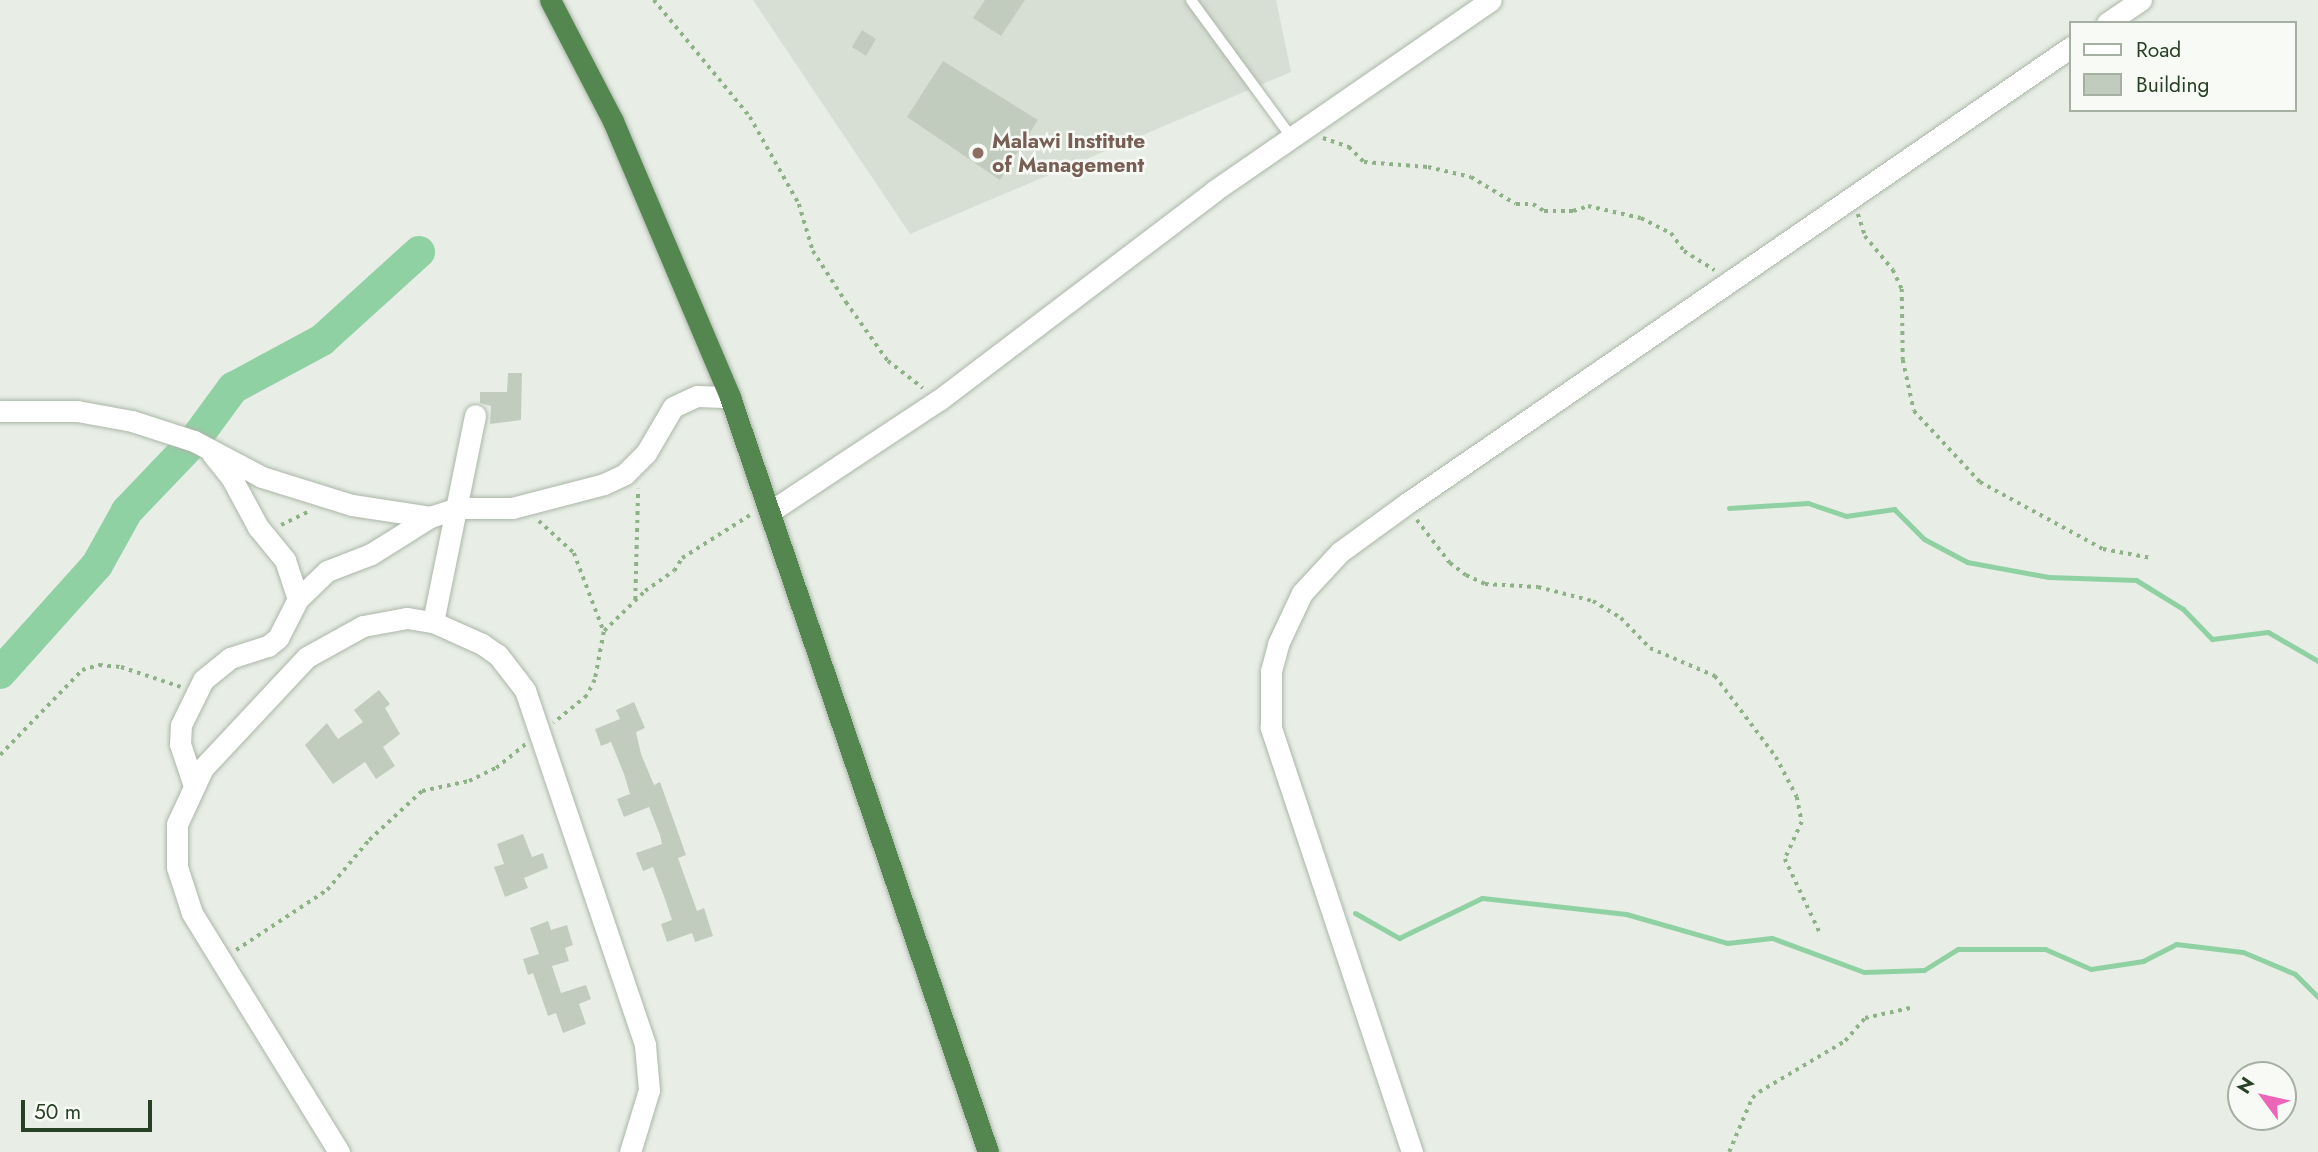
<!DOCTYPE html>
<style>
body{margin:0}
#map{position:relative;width:2318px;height:1152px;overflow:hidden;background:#e8eee6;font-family:Jost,sans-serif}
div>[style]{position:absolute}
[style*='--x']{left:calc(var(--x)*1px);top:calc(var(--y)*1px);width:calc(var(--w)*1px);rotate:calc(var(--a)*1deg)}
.built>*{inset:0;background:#d7ded4}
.stream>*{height:5px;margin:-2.5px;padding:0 2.5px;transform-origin:2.5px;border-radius:2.5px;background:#90d1a4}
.river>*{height:32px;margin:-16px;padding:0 16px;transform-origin:16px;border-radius:16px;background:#90d1a4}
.building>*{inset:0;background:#c2ccbe}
.path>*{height:3.5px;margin-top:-1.75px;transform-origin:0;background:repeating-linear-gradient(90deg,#8eb187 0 3.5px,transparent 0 8.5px)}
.roads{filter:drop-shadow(0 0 2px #abb6a8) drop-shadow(0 0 2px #abb6a8)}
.service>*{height:10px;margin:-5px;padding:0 5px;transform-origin:5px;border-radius:5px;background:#fff}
.minor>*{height:21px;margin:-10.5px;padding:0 10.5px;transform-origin:10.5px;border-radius:10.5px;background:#fff}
.trunk>*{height:21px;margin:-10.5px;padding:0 10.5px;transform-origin:10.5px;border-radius:10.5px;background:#54864f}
.dots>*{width:19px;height:19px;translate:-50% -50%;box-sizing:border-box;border:4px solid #f8faf6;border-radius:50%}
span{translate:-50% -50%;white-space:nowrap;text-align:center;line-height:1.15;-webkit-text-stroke:5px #f8faf6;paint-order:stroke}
.education-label{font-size:21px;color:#785e54;font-weight:700}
.left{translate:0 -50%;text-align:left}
.legend{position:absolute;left:2069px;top:21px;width:228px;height:91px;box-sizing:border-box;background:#f8faf6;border:2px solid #a5b0a2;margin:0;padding:9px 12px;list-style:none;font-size:21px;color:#284025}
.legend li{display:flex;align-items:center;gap:14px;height:35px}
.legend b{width:35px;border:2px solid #a5b0a2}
.north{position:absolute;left:2227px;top:1061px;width:70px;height:70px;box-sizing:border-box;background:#f8faf6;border:2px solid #a5b0a2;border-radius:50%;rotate:303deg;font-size:19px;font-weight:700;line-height:28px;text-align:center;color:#284025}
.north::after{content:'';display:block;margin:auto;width:24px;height:32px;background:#ed65b7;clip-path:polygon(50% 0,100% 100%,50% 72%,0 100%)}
.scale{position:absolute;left:21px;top:1100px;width:131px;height:32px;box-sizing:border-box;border:4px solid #284025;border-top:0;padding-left:9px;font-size:21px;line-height:24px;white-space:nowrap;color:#284025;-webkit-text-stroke:5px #f8faf6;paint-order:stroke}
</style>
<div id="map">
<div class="built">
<div style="clip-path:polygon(753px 0,1276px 0,1291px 72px,910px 234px)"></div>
</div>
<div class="stream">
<div style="--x:1729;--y:508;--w:79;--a:-3.6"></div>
<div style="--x:1808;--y:503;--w:40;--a:18.9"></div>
<div style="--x:1846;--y:516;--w:49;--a:-8.3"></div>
<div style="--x:1894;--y:509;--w:42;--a:45"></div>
<div style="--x:1924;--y:539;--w:49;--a:28.1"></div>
<div style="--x:1967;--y:562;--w:83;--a:10.4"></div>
<div style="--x:2049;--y:577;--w:87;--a:2"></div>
<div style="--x:2136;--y:580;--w:55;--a:31.7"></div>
<div style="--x:2183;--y:609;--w:42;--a:46"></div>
<div style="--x:2212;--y:639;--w:56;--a:-7.1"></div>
<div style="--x:2268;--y:632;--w:58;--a:30.1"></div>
<div style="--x:1355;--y:913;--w:51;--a:29.6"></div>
<div style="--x:1399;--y:938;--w:92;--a:-25.7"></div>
<div style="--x:1482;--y:898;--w:145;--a:6.3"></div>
<div style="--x:1626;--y:914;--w:105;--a:16"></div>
<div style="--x:1727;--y:943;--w:45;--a:-6.3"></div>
<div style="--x:1772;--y:938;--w:98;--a:20.3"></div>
<div style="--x:1864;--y:972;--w:60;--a:-1.9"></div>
<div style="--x:1924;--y:970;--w:40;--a:-32"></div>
<div style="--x:1958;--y:949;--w:87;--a:0"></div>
<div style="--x:2045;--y:949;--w:50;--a:23.5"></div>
<div style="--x:2091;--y:969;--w:53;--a:-8.7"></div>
<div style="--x:2143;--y:961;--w:37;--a:-27"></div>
<div style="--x:2176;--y:944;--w:67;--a:6.8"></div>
<div style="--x:2243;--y:952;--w:56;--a:22.9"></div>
<div style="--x:2295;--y:974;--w:33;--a:45"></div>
</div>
<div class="river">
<div style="--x:0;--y:673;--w:145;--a:-48.1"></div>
<div style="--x:97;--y:565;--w:62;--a:-60.9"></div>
<div style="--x:127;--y:511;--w:97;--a:-46.3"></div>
<div style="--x:194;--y:441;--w:66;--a:-53.7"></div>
<div style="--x:233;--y:388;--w:101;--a:-28.3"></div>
<div style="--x:322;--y:340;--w:131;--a:-42.2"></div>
</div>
<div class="building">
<div style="clip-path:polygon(985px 0,1025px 0,1001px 36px,973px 18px)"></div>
<div style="clip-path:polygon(862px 30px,876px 39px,866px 56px,852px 47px)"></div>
<div style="clip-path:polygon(943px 61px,1038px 120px,1000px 180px,907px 117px)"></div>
<div style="clip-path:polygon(508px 373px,522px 373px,521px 420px,490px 424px,491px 406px,480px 403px,480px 392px,507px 392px)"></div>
<div style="clip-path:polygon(379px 690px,390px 704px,385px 708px,400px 734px,383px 747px,395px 766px,376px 779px,365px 762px,333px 784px,305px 745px,327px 723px,338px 739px,363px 722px,354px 710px)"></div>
<div style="clip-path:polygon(634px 702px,645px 728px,636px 732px,641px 754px,654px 785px,660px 782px,686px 855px,678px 858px,697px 911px,704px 908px,713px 936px,695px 942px,692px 933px,667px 942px,661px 924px,672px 920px,665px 899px,653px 867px,643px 871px,636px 853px,662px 844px,660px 835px,649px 807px,624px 817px,617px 799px,630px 794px,624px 774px,611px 742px,601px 746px,595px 729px,620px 719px,616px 710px)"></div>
<div style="clip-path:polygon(523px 834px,532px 857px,543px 853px,548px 868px,524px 878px,528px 888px,505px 897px,494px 867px,504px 864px,497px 844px)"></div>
<div style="clip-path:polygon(548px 921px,551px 930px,567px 925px,573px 945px,565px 948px,569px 961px,552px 966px,561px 993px,586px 985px,591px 999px,579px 1004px,586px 1024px,563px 1033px,556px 1013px,548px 1016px,533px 973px,528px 975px,523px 959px,539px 954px,530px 928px)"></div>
</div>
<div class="path">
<div style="--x:654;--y:0;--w:151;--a:50.6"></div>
<div style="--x:750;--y:117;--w:100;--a:60.6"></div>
<div style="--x:799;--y:204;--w:49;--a:73.4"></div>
<div style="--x:813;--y:251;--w:61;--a:57.1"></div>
<div style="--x:846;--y:302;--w:72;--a:54.6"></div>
<div style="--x:888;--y:361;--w:44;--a:37.6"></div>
<div style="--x:1323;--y:138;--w:28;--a:19"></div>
<div style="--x:1349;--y:147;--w:21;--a:45"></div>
<div style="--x:1364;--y:162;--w:64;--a:4.5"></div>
<div style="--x:1428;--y:167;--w:44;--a:13.1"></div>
<div style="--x:1471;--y:177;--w:52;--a:31"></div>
<div style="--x:1516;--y:204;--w:17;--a:0"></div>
<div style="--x:1533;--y:204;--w:13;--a:32"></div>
<div style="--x:1544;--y:211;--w:29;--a:0"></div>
<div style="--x:1573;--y:211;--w:16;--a:-18"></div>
<div style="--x:1588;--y:206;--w:54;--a:12.8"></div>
<div style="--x:1641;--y:218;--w:34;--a:27"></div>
<div style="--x:1671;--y:233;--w:22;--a:54"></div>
<div style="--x:1684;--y:251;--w:36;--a:32"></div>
<div style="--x:1858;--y:214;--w:23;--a:72"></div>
<div style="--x:1865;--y:236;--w:44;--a:50.5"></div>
<div style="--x:1893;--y:270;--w:21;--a:65"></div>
<div style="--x:1902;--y:289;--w:71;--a:89.2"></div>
<div style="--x:1903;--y:360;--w:52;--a:77.8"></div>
<div style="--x:1914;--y:411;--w:97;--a:47.1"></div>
<div style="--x:1980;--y:482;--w:140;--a:28.6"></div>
<div style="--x:2103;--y:549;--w:49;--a:10.6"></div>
<div style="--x:1417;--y:520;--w:54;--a:52.5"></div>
<div style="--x:1450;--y:563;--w:20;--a:37"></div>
<div style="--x:1466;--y:575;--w:21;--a:25"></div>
<div style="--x:1485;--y:584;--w:53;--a:3.2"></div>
<div style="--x:1538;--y:587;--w:57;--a:14.3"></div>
<div style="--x:1593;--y:601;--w:33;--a:31"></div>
<div style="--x:1621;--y:618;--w:42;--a:46"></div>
<div style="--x:1650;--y:648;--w:71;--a:23.3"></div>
<div style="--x:1715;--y:676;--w:101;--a:53"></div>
<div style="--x:1776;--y:757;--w:45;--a:62.3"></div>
<div style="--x:1797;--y:797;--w:25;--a:79"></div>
<div style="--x:1802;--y:822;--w:41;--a:114.7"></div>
<div style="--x:1785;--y:859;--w:82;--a:64.7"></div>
<div style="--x:539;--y:521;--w:47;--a:42.4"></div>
<div style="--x:574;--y:553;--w:85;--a:69.2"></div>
<div style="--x:604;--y:632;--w:49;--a:100.6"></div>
<div style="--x:595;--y:680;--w:18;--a:117"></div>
<div style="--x:587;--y:696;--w:43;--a:140.7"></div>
<div style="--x:281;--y:525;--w:30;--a:-26"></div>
<div style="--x:635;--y:600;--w:111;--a:-88.5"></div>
<div style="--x:604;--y:631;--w:57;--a:-44.3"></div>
<div style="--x:645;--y:591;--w:35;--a:-35"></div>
<div style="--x:674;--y:571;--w:15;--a:-58"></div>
<div style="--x:682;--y:558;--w:80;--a:-32.3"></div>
<div style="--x:0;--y:755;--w:118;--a:-46"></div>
<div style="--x:82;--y:670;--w:18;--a:-16"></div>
<div style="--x:99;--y:665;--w:22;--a:5"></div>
<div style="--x:121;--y:667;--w:63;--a:18.4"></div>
<div style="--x:236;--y:950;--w:109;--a:-33.4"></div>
<div style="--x:327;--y:890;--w:65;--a:-50"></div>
<div style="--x:369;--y:840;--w:72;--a:-42.8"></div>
<div style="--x:422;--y:791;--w:48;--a:-12"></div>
<div style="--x:469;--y:781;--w:30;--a:-26"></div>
<div style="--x:496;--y:768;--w:38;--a:-39"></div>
<div style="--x:1729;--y:1152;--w:59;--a:-66.9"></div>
<div style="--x:1752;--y:1098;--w:9;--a:-41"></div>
<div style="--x:1759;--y:1092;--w:100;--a:-30.7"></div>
<div style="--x:1845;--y:1041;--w:30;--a:-49"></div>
<div style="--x:1865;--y:1018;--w:46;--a:-12.5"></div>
</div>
<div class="roads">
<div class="service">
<div style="--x:1191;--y:0;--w:171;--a:53.8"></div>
</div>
<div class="minor">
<div style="--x:2107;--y:23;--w:41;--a:-34.1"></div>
<div style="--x:0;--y:411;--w:77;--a:0"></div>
<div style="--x:77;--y:411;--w:56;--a:10.3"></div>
<div style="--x:132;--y:421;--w:65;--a:17.9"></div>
<div style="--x:194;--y:441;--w:77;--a:27.9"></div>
<div style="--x:262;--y:477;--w:94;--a:17.3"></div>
<div style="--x:352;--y:505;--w:79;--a:8.7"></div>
<div style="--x:430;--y:517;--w:29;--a:-18"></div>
<div style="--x:458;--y:508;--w:54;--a:0"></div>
<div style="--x:512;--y:508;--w:95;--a:-14.6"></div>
<div style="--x:604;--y:484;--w:23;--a:-25"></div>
<div style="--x:625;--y:474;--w:30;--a:-45"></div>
<div style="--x:646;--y:453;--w:53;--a:-59.6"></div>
<div style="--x:673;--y:407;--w:26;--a:-25"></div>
<div style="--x:697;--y:396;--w:33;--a:2"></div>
<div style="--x:213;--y:455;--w:28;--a:51"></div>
<div style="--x:231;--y:477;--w:57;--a:61.6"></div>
<div style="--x:258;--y:527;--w:43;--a:50.7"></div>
<div style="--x:285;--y:560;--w:41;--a:71.6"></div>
<div style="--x:771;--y:511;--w:201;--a:-33.5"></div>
<div style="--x:939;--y:400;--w:345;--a:-37.2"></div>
<div style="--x:1214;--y:191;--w:336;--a:-34.6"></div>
<div style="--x:433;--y:622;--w:211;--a:-78.5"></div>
<div style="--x:193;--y:783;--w:41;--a:-108.4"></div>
<div style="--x:180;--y:744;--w:19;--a:-87"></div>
<div style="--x:181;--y:725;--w:50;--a:-63.9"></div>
<div style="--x:203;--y:680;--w:35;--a:-39"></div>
<div style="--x:230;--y:658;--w:40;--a:-18"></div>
<div style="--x:268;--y:646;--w:13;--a:-39"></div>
<div style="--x:278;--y:638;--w:44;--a:-62.9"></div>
<div style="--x:298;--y:599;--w:40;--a:-44"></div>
<div style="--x:327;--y:571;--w:47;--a:-21.1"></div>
<div style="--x:371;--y:554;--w:70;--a:-32.1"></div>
<div style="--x:339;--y:1152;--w:281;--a:-121.6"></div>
<div style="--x:192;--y:913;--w:48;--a:-108.1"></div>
<div style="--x:177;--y:867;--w:43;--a:-90"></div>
<div style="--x:177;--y:824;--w:62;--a:-65.1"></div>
<div style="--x:203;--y:768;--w:152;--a:-46.9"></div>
<div style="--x:307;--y:657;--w:64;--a:-29"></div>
<div style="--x:363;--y:626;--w:45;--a:-10.3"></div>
<div style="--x:407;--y:618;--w:26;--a:9"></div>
<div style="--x:433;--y:622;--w:54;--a:24.2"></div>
<div style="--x:482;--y:644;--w:19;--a:35"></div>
<div style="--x:498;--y:655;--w:44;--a:52.4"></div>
<div style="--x:525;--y:690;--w:375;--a:71.3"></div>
<div style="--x:645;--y:1045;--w:45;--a:84.9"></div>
<div style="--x:649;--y:1090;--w:65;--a:107"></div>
<div style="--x:1412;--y:1152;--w:448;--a:-108.4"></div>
<div style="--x:1271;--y:727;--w:56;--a:-90"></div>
<div style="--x:1271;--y:671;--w:28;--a:-75"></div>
<div style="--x:1278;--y:644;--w:56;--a:-64.8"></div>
<div style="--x:1302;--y:593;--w:56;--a:-47.2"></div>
<div style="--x:1340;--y:552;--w:82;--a:-36"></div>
<div style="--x:1406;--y:504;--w:807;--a:-34.5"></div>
</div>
<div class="trunk">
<div style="--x:550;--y:0;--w:136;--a:62.5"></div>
<div style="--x:613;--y:121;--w:300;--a:67"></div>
<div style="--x:730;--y:397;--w:798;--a:71.13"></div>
</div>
</div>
<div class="dots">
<div style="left:978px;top:153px;background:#8d6e63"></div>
</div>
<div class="education-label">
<span class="left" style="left:992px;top:153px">Malawi Institute<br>of Management</span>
</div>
<ul class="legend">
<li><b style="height:9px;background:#fff"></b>Road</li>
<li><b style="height:19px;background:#c2ccbe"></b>Building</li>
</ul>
<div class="north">N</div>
<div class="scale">50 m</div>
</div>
